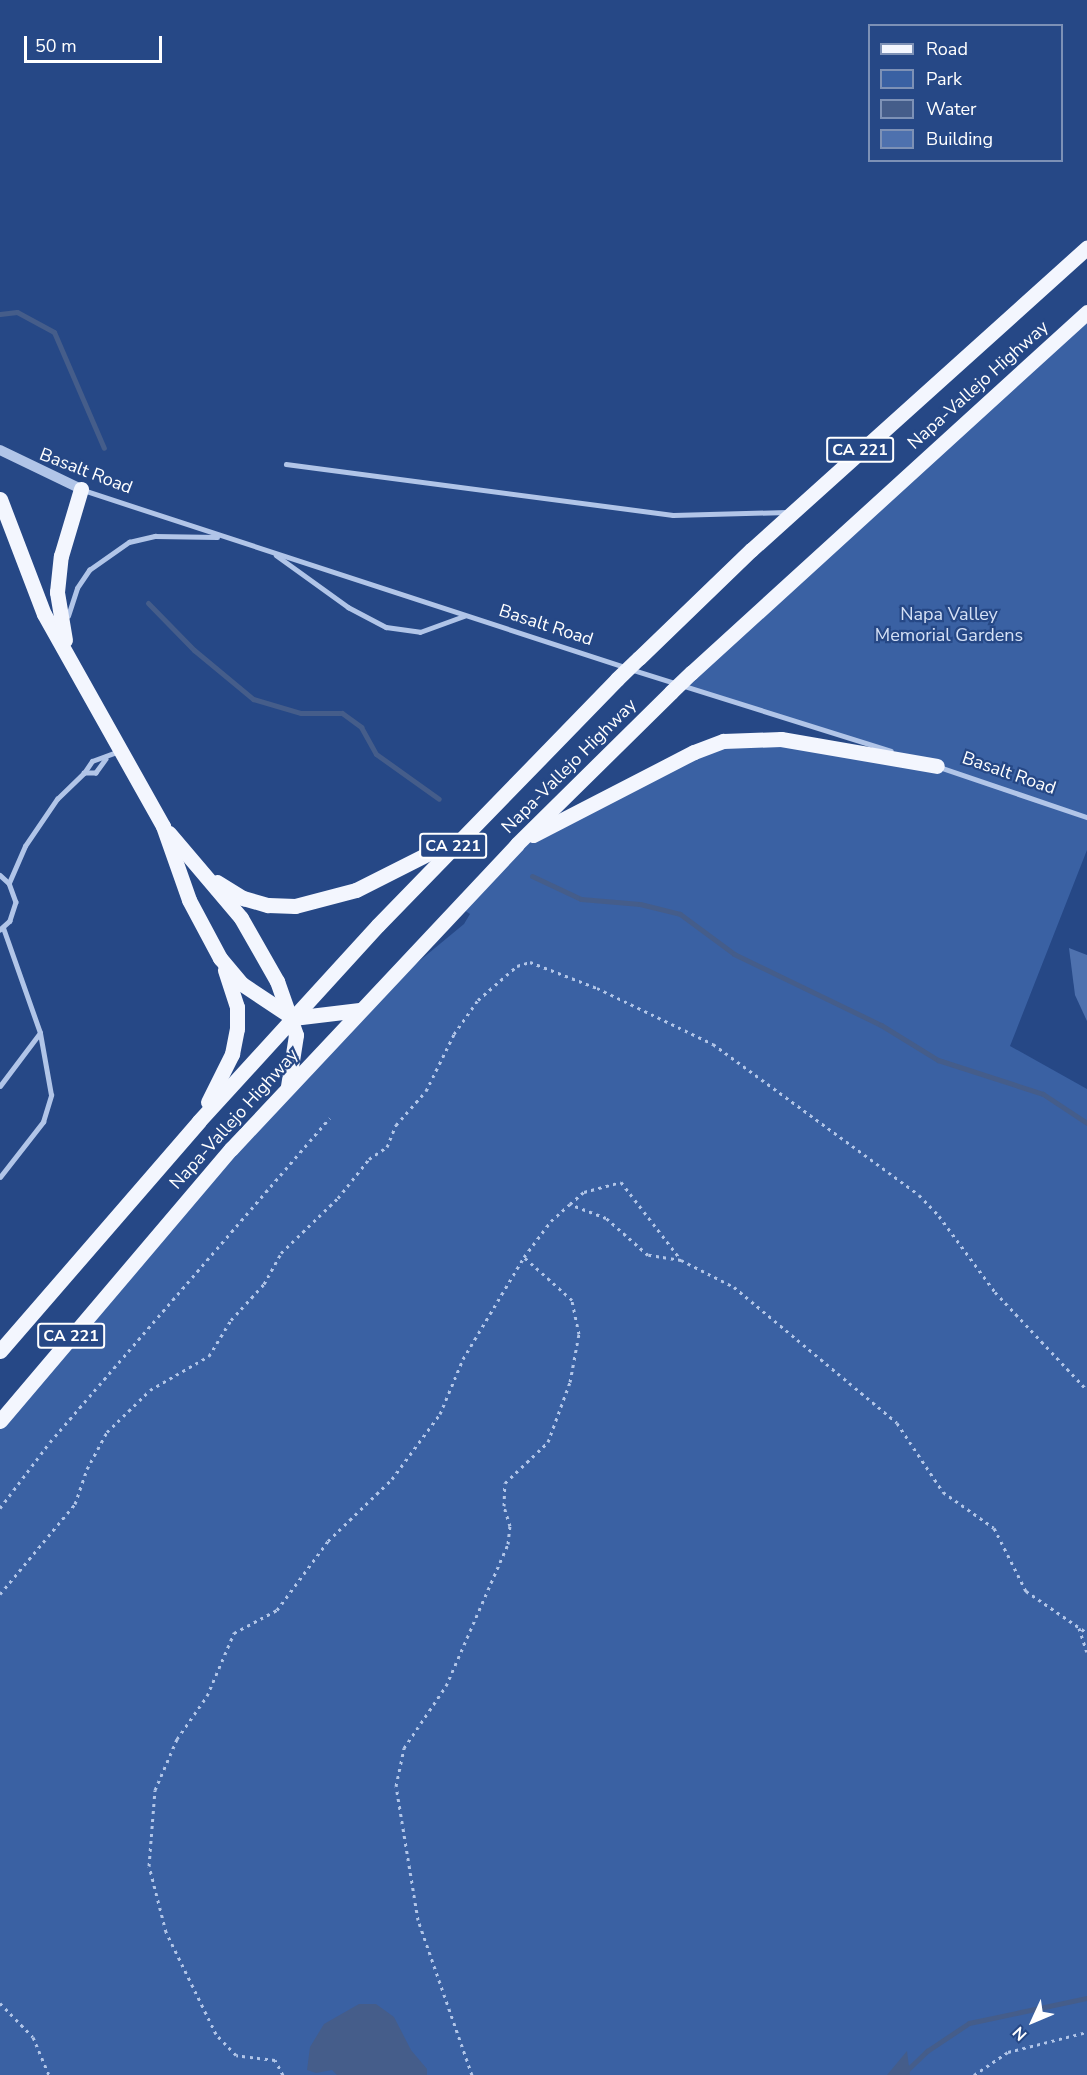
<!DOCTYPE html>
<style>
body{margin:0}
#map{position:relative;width:1087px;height:2075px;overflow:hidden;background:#264886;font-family:"Nunito Sans",sans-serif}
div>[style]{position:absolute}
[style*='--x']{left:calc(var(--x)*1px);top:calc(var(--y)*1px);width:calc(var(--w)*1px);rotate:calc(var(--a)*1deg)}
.green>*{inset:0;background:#3a61a3}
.water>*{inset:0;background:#455d8a}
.stream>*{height:5px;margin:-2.5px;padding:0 2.5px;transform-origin:2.5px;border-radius:2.5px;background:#455d8a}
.building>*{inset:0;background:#4e71ae}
.path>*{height:3px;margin-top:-1.5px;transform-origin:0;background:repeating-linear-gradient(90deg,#b1c5e8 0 3px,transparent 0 7.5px)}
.service>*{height:4.5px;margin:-2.25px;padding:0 2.25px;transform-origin:2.25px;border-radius:2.25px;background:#b1c5e8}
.tertiary>*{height:10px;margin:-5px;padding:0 5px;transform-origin:5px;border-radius:5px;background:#b1c5e8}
.primary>*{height:15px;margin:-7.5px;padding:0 7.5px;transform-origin:7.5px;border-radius:7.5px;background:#f3f6fe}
.primary-bridge>*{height:15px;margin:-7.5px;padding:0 7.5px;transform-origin:7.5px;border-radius:7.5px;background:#f3f6fe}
span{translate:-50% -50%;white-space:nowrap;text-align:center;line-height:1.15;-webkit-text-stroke:4.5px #264886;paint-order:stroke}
.shield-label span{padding:2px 4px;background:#264886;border:2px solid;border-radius:4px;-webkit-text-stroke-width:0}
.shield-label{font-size:16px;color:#fff;font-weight:700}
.street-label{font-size:18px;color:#fff}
.park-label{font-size:18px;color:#d5e1f6}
.legend{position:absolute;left:868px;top:24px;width:195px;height:138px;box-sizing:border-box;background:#264886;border:2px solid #7d91b6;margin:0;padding:8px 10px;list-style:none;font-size:18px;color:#fff}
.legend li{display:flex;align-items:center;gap:12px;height:30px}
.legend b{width:30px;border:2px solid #7d91b6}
.north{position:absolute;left:1003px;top:1991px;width:60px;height:60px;-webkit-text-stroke:4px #264886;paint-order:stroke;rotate:226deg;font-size:16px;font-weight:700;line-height:24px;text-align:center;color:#fff}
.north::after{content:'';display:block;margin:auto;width:21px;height:27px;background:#fff;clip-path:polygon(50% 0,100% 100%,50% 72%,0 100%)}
.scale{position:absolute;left:24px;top:36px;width:138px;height:27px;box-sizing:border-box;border:3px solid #fff;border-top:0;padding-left:8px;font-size:18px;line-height:21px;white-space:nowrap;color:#fff;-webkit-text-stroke:4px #264886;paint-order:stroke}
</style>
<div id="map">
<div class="green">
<div style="clip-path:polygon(1087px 312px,1087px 850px,1010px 1046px,1087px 1089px,1087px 2075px,0 2075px,0 1421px,360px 1010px,464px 924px,470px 914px,458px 906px,517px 844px,611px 793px,749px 738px,931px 765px,683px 685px)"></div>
</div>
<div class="water">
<div style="clip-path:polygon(359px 2004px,376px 2004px,394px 2017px,411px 2050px,427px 2069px,427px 2075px,337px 2075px,332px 2070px,316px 2073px,307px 2070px,310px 2047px,324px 2024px)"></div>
<div style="clip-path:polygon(907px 2051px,910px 2075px,887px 2075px)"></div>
</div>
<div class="stream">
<div style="--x:0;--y:314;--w:17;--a:-7"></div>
<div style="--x:17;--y:312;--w:42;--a:28.4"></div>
<div style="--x:54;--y:332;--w:126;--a:66.7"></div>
<div style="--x:148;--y:603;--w:66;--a:45.6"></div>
<div style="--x:194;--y:650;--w:77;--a:39.7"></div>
<div style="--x:253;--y:699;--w:50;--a:16.3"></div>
<div style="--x:301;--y:713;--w:41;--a:0"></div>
<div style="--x:342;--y:713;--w:24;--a:36"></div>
<div style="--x:361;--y:727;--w:31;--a:61"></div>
<div style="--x:376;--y:754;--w:77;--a:35.5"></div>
<div style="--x:532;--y:876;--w:54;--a:25.1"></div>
<div style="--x:581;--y:899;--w:59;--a:4.8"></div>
<div style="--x:640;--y:904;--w:41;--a:14"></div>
<div style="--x:680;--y:914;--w:67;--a:36.5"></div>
<div style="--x:734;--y:954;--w:163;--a:25.8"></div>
<div style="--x:881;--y:1025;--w:67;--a:31.6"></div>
<div style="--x:938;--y:1060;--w:110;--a:17.9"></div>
<div style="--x:1043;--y:1094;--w:53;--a:33.4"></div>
<div style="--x:902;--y:2075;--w:35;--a:-44"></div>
<div style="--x:927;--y:2051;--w:50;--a:-33.7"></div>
<div style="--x:969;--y:2023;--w:121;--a:-12"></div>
</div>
<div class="building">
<div style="clip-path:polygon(1069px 948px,1087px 955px,1087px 1021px,1075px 995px)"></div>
</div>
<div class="path">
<div style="--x:681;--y:1260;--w:59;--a:27"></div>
<div style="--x:734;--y:1287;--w:212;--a:39.8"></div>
<div style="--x:897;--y:1423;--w:83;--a:56.3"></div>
<div style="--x:943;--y:1492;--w:62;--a:35.2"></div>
<div style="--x:994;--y:1528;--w:71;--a:63.1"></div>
<div style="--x:1026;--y:1591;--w:74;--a:34.5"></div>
<div style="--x:0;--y:1508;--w:83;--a:-52.9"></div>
<div style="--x:50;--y:1442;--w:428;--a:-49.2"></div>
<div style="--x:0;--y:1594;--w:117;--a:-50.2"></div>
<div style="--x:75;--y:1504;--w:37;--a:-71"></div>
<div style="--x:87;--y:1469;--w:42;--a:-61.6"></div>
<div style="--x:107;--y:1432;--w:60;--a:-44.3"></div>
<div style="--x:150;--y:1390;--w:68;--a:-30"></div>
<div style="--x:209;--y:1356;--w:42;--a:-58.6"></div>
<div style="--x:231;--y:1320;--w:49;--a:-47.5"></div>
<div style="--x:264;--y:1284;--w:35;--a:-61"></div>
<div style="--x:281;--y:1253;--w:79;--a:-44"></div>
<div style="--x:338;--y:1198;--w:50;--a:-51.5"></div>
<div style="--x:369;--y:1159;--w:22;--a:-34"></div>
<div style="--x:387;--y:1147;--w:24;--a:-68"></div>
<div style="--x:396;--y:1125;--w:45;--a:-48.6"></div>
<div style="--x:426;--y:1091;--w:64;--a:-63.8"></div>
<div style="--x:454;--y:1034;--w:42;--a:-54.8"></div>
<div style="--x:478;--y:1000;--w:52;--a:-41.1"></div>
<div style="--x:517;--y:966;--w:14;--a:-17"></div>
<div style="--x:530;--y:962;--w:72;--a:21.2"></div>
<div style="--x:597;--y:988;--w:129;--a:25.8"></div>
<div style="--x:713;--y:1044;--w:255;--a:36.2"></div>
<div style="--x:919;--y:1195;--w:29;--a:46"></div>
<div style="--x:939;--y:1216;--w:94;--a:53.6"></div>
<div style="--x:995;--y:1292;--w:134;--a:46.8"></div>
<div style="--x:1079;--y:1628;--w:25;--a:72"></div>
<div style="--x:0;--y:2003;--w:47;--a:45.9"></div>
<div style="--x:33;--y:2037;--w:41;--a:67.2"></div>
<div style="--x:283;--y:2075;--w:17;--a:-118"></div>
<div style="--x:275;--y:2060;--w:39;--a:-173"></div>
<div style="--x:236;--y:2055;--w:29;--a:-134"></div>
<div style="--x:216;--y:2034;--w:114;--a:-116.1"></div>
<div style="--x:166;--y:1932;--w:68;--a:-104.4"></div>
<div style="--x:149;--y:1866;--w:76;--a:-85.5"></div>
<div style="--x:155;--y:1790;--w:56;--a:-66.7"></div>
<div style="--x:177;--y:1739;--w:52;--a:-55.1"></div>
<div style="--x:207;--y:1696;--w:69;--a:-66.8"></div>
<div style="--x:234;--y:1633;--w:49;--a:-28.1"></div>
<div style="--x:277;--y:1610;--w:86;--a:-53.5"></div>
<div style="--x:328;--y:1541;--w:89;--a:-44.1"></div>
<div style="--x:392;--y:1479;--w:81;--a:-53.6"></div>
<div style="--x:440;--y:1414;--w:60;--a:-67.3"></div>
<div style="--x:463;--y:1359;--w:119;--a:-59.1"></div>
<div style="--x:472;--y:2075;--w:164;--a:-109.2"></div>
<div style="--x:418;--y:1920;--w:136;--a:-99.3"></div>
<div style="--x:396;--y:1786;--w:39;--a:-78"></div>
<div style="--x:404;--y:1748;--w:75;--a:-55.9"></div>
<div style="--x:446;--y:1686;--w:155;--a:-66.4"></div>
<div style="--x:508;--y:1544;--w:18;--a:-84"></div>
<div style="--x:510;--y:1526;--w:21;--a:-107"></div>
<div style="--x:504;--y:1506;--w:23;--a:-88"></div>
<div style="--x:505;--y:1483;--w:59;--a:-43.6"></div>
<div style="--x:548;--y:1442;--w:64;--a:-69.9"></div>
<div style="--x:570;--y:1382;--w:49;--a:-79.4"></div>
<div style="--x:579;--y:1334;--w:35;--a:-102"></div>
<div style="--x:572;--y:1300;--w:64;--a:-138.1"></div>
<div style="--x:524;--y:1257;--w:45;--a:-53.1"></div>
<div style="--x:551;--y:1221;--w:25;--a:-42"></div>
<div style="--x:570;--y:1204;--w:18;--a:-41"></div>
<div style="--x:584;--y:1192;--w:38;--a:-15"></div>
<div style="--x:621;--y:1182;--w:98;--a:52.4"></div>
<div style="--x:681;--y:1260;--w:33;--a:-171"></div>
<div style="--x:648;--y:1255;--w:56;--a:-138.6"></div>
<div style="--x:606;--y:1218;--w:39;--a:-159"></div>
<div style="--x:974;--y:2075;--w:41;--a:-34.1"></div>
<div style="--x:1008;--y:2052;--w:81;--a:-14.2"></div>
</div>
<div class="service">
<div style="--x:286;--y:464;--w:390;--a:7.5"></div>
<div style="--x:673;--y:515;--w:114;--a:-1.5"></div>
<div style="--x:83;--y:490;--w:570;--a:18.09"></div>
<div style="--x:276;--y:555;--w:89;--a:35.8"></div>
<div style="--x:348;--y:607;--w:43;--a:27.8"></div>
<div style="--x:386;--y:627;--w:34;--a:8"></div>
<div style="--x:420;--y:632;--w:47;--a:-20"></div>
<div style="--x:68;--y:616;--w:29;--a:-72"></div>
<div style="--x:77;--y:588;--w:22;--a:-56"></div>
<div style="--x:89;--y:570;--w:49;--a:-35"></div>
<div style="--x:129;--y:542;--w:27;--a:-13"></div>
<div style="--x:155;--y:536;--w:62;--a:0.9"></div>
<div style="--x:633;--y:670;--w:270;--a:17.4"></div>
<div style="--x:106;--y:759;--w:17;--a:126"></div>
<div style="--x:96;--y:773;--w:12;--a:180"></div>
<div style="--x:84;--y:773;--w:14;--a:-56"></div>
<div style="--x:92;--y:761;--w:27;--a:-20"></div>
<div style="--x:939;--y:767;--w:156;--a:18.7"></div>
<div style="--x:0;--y:875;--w:12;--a:42"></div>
<div style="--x:9;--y:883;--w:20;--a:70"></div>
<div style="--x:16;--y:902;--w:20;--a:108"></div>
<div style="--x:10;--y:921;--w:13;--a:138"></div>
<div style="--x:9;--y:883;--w:40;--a:-66.6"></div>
<div style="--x:25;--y:846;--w:57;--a:-55.8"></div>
<div style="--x:57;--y:799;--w:37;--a:-44"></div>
<div style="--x:0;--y:1086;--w:66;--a:-53"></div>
<div style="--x:0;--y:1177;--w:70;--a:-52"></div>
<div style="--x:43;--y:1122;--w:28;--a:-73"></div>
<div style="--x:51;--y:1095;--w:63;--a:-100.1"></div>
<div style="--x:40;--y:1033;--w:111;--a:-109.4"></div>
</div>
<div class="tertiary">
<div style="--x:0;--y:450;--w:90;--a:25.7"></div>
</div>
<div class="primary">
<div style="--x:0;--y:499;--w:123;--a:69.1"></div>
<div style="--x:44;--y:614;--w:243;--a:60.7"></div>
<div style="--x:163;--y:826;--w:78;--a:70.6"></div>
<div style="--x:189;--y:900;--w:66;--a:61.9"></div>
<div style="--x:220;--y:958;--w:34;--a:50"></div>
<div style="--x:242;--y:984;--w:61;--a:33.7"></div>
<div style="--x:293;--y:1018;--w:67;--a:-6.8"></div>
<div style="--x:65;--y:640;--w:49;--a:-99.5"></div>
<div style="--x:57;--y:592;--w:36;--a:-84"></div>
<div style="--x:61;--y:556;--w:70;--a:-73.4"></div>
<div style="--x:639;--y:658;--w:156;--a:-44"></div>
<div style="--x:751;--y:550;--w:452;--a:-42"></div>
<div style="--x:691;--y:673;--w:536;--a:-42.35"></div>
<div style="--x:169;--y:833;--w:111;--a:49.7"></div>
<div style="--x:241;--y:918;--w:73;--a:60.3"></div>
<div style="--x:277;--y:981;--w:57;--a:70.6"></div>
<div style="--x:296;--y:1035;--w:52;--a:98.9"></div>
<div style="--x:533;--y:835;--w:181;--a:-27.3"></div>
<div style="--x:694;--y:752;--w:31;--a:-21"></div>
<div style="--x:723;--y:741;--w:58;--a:-2"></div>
<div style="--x:781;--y:739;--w:158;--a:9.8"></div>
<div style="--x:217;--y:882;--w:31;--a:32"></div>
<div style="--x:243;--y:898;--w:26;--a:16"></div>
<div style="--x:268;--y:905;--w:27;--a:2"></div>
<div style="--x:295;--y:906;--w:63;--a:-14.7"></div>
<div style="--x:356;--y:890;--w:109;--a:-26.8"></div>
<div style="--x:208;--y:1102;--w:54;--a:-63.4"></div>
<div style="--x:232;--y:1054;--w:25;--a:-79"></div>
<div style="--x:237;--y:1029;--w:22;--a:-90"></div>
<div style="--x:237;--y:1007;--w:39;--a:-108"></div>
<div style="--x:0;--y:1351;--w:304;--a:-49.1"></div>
<div style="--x:199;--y:1121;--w:265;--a:-47.6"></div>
<div style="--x:378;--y:925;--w:343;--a:-45.8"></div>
<div style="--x:0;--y:1421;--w:357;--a:-49.7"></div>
<div style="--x:231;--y:1149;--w:418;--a:-46.8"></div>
<div style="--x:517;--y:844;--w:216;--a:-44.6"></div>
</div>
<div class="primary-bridge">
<div style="--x:617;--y:679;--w:30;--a:-44"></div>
<div style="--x:671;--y:692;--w:28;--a:-44"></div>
</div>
<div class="shield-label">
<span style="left:860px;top:450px">CA 221</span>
<span style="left:453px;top:846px">CA 221</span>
<span style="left:71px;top:1336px">CA 221</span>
</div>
<div class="street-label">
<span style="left:978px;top:385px;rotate:-42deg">Napa-Vallejo Highway</span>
<span style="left:86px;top:471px;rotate:21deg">Basalt Road</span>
<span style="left:546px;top:625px;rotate:18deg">Basalt Road</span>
<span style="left:569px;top:766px;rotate:-45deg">Napa-Vallejo Highway</span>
<span style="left:1009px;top:773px;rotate:19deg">Basalt Road</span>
<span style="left:234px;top:1119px;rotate:-48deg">Napa-Vallejo Highway</span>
</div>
<div class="park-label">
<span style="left:949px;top:625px">Napa Valley<br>Memorial Gardens</span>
</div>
<ul class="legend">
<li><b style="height:8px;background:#f3f6fe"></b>Road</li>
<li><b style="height:16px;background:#3a61a3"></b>Park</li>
<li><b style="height:16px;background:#455d8a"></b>Water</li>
<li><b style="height:16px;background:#4e71ae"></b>Building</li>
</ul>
<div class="north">N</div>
<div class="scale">50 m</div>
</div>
